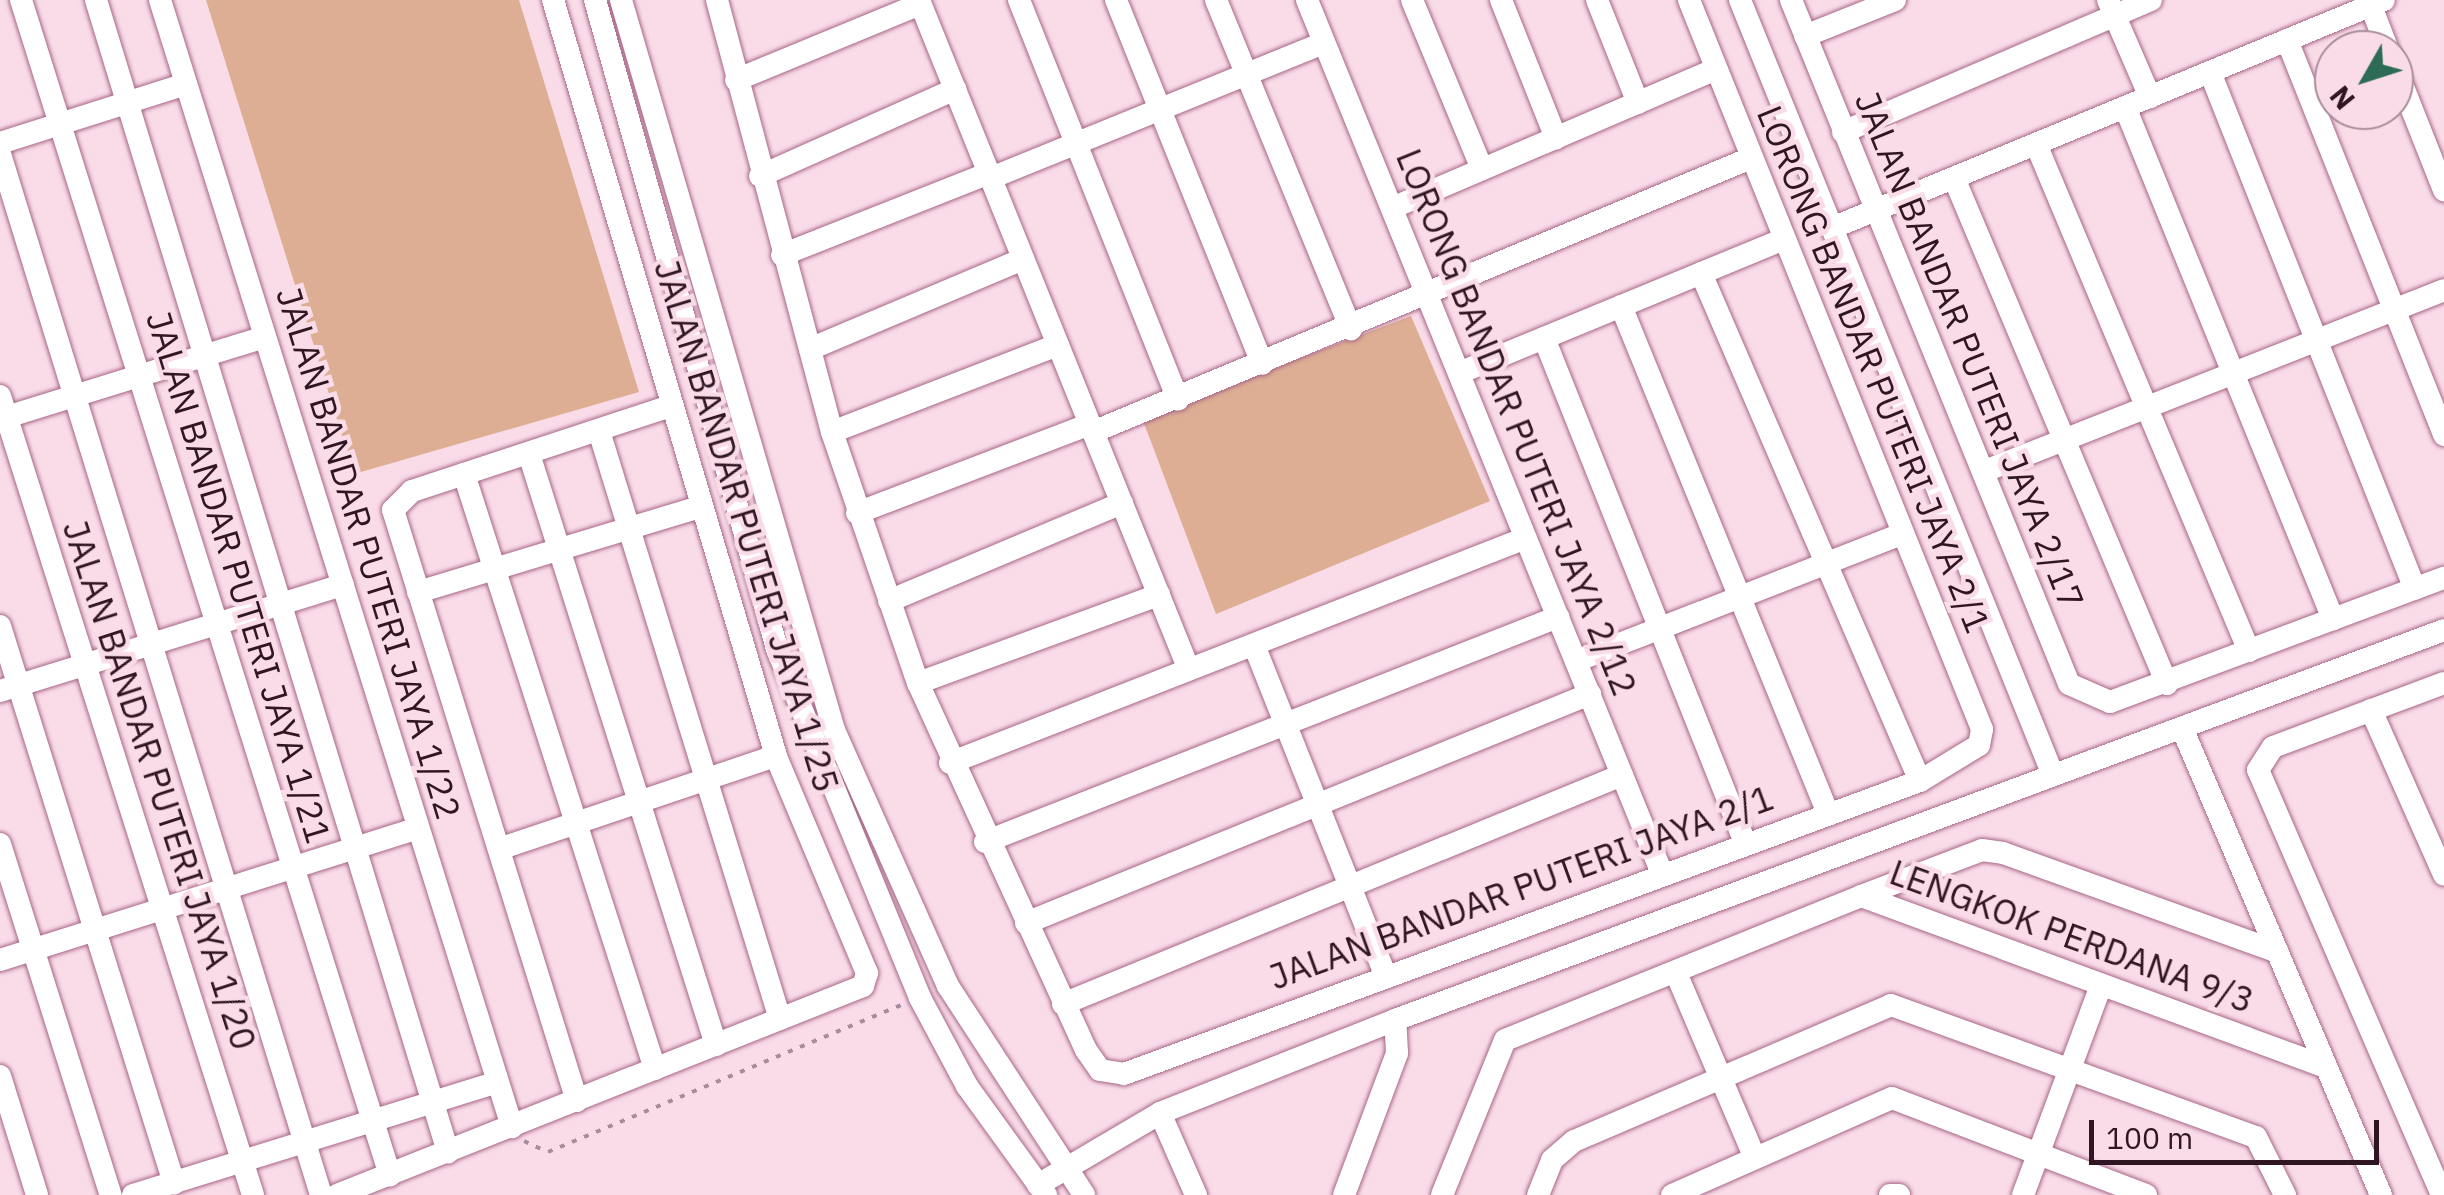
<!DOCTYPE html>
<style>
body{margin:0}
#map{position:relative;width:2444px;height:1195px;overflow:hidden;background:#fadce9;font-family:"IBM Plex Sans",sans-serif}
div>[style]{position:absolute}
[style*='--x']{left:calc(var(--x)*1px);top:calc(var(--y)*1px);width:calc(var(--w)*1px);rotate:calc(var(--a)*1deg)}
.green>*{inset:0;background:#ddae94}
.path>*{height:4px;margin-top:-2px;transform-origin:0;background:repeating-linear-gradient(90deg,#a98c99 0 5px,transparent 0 13px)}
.roads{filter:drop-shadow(0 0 2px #a76686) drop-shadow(0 0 2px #a76686)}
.minor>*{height:22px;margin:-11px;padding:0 11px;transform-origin:11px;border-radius:11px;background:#fff}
span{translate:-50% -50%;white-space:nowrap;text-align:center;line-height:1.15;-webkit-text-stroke:9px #fadce9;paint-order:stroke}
.street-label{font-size:35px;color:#301623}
.north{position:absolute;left:2314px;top:30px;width:100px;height:100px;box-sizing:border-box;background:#fadce9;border:2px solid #a98d9a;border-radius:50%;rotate:231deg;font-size:28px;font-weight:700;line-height:40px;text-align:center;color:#301623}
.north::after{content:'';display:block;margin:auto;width:35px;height:45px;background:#2d6b57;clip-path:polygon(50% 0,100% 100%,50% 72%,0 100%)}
.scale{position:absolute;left:2089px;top:1120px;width:290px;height:45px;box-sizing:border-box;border:5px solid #301623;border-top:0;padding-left:12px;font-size:30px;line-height:35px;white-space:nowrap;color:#301623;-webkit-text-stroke:8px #fadce9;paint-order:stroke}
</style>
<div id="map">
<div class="green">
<div style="clip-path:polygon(206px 0,519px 0,639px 392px,354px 474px)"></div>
<div style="clip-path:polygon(1411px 316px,1490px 501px,1216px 614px,1142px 418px)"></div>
</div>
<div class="path">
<div style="--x:524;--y:1141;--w:26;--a:25"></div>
<div style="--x:548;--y:1152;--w:383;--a:-22.6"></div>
</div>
<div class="roads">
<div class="minor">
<div style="--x:21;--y:0;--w:1232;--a:72.57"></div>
<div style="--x:96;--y:0;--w:1205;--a:73.01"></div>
<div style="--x:160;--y:0;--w:1181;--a:72.65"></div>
<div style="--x:595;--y:0;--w:674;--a:74.33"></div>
<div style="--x:777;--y:649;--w:377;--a:67.7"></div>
<div style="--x:920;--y:998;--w:100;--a:61.9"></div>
<div style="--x:967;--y:1086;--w:135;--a:54.1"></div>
<div style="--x:621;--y:0;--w:760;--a:73.73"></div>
<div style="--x:834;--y:730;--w:280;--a:66"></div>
<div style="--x:948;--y:986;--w:249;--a:56.9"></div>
<div style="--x:717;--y:0;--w:447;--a:75.1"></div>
<div style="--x:832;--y:432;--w:265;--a:71.1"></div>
<div style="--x:918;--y:683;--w:404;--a:65.4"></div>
<div style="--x:1086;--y:1050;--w:24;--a:55"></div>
<div style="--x:1100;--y:1070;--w:24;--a:9"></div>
<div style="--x:1124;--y:1074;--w:848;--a:-20.21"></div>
<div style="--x:1920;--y:781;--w:69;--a:-31.4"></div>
<div style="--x:1979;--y:745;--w:16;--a:-79"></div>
<div style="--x:1982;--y:729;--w:786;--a:-111.9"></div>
<div style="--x:919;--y:0;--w:722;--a:68.05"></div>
<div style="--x:1019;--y:0;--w:430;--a:68.3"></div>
<div style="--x:1116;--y:0;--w:392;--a:68.1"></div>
<div style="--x:1216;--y:0;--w:356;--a:67.7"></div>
<div style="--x:1307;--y:0;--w:940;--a:67.88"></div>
<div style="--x:1412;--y:0;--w:183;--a:67.5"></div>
<div style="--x:1501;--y:0;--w:149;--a:68.3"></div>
<div style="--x:1597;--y:0;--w:111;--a:68.3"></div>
<div style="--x:1740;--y:0;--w:836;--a:68.01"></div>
<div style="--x:1791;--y:0;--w:738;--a:67.88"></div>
<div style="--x:2069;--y:684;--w:45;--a:23.7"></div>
<div style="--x:2110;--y:702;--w:356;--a:-20.4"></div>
<div style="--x:2108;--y:0;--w:106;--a:66.6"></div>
<div style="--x:2371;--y:6;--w:47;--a:68.9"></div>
<div style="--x:1805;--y:36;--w:97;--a:-21.8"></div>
<div style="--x:2287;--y:40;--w:425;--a:68.3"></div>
<div style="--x:2394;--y:64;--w:136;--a:68.4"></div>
<div style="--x:2210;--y:72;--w:556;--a:68.37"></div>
<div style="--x:736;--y:80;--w:199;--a:-22.4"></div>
<div style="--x:2125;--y:107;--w:553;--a:67.89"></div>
<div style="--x:1843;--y:132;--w:335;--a:-23.2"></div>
<div style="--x:0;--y:143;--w:195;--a:-17.6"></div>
<div style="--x:2036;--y:144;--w:550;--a:67.21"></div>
<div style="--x:0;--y:154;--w:1089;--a:72.86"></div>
<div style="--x:760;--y:176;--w:214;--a:-24"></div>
<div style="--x:991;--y:178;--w:359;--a:-22.1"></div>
<div style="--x:1954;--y:178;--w:549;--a:67.17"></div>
<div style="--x:1392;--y:208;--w:353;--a:-23.2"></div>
<div style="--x:1832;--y:228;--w:597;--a:-22.44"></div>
<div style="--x:782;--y:255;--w:223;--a:-21.6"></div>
<div style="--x:1701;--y:273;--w:553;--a:66.68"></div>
<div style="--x:1621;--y:306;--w:545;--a:67.81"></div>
<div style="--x:1544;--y:338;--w:540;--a:68.28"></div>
<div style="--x:810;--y:349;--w:231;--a:-22.9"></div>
<div style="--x:1459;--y:373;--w:352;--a:-22.4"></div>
<div style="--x:0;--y:396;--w:838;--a:72.43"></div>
<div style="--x:0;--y:419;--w:277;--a:-17.2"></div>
<div style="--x:599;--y:431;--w:615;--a:72.89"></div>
<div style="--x:832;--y:432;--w:242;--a:-21.1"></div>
<div style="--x:1093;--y:432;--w:713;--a:-22.61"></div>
<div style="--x:529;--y:454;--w:620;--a:72.44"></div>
<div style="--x:1985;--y:471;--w:493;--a:-21.5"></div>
<div style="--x:464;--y:474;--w:625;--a:72.2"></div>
<div style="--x:857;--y:513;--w:249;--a:-20.9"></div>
<div style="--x:418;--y:592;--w:294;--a:-16.8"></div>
<div style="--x:889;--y:601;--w:253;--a:-22.8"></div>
<div style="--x:0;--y:626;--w:584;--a:72.65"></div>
<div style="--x:1254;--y:645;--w:354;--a:68.3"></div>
<div style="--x:1576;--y:661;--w:350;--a:-21.3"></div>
<div style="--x:918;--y:683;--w:257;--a:-20.1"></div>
<div style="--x:0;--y:691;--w:359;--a:-17.2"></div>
<div style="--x:2371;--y:710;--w:180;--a:66.1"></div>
<div style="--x:2182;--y:728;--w:508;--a:66.92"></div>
<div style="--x:950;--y:763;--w:618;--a:-21.34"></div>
<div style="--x:985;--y:842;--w:616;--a:-21.44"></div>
<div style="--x:0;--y:844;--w:368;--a:72.5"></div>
<div style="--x:499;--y:849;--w:292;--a:-18.6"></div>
<div style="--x:1861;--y:896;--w:129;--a:-20.8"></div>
<div style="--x:1982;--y:850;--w:21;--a:8"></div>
<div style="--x:2003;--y:853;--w:292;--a:19.8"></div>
<div style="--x:1026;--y:923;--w:609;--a:-22.1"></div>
<div style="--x:0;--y:960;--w:438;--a:-17.5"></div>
<div style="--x:1676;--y:973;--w:199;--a:66.9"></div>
<div style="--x:1063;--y:1004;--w:604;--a:-22.28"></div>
<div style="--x:0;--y:1076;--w:125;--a:72.7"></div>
<div style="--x:577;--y:1101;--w:619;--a:-107.29"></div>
<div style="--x:393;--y:510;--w:27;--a:-45"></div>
<div style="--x:412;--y:491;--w:269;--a:-18.2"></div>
<div style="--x:1160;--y:1113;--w:90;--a:66.3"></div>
<div style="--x:1038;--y:1185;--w:142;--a:-30.5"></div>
<div style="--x:1160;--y:1113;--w:253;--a:-21.6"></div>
<div style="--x:1395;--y:1020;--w:1119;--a:-20.39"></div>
<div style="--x:133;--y:1195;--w:381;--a:-17.2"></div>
<div style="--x:337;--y:1195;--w:566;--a:-21.67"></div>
<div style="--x:863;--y:986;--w:14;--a:-73"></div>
<div style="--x:867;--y:973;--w:235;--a:-112.8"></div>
<div style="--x:776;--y:756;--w:788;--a:-106.43"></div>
<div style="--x:1344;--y:1195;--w:152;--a:-69.5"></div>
<div style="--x:1397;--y:1053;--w:33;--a:-93"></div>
<div style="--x:1442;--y:1195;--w:167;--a:-67.9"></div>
<div style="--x:1505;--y:1040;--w:384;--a:-22"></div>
<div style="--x:1861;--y:896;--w:495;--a:20.2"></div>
<div style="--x:1538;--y:1195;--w:38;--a:-68"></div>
<div style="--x:1552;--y:1160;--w:29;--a:-41"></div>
<div style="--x:1574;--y:1141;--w:345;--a:-23.2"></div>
<div style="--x:1891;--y:1005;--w:388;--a:19.9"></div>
<div style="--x:2256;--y:1137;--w:65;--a:63.4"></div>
<div style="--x:1672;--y:1195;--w:240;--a:-23.8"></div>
<div style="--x:1892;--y:1098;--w:272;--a:20.9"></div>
<div style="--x:1890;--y:1195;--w:9;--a:0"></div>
<div style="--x:2023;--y:1195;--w:224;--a:-69.6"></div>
<div style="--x:2442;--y:1195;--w:463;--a:-113.4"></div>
<div style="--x:2258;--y:770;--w:27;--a:-57"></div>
<div style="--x:2273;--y:747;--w:183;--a:-20.5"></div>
</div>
</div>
<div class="street-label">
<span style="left:1970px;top:350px;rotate:68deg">JALAN BANDAR PUTERI JAYA 2/17</span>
<span style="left:1874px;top:369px;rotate:68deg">LORONG BANDAR PUTERI JAYA 2/1</span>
<span style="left:1517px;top:422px;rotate:68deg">LORONG BANDAR PUTERI JAYA 2/12</span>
<span style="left:747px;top:526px;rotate:73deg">JALAN BANDAR PUTERI JAYA 1/25</span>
<span style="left:369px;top:553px;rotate:73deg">JALAN BANDAR PUTERI JAYA 1/22</span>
<span style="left:239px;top:577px;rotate:73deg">JALAN BANDAR PUTERI JAYA 1/21</span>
<span style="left:160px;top:785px;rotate:72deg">JALAN BANDAR PUTERI JAYA 1/20</span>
<span style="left:1521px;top:887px;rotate:-20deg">JALAN BANDAR PUTERI JAYA 2/1</span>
<span style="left:2072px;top:936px;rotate:20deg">LENGKOK PERDANA 9/3</span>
</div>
<div class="north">N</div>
<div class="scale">100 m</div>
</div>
